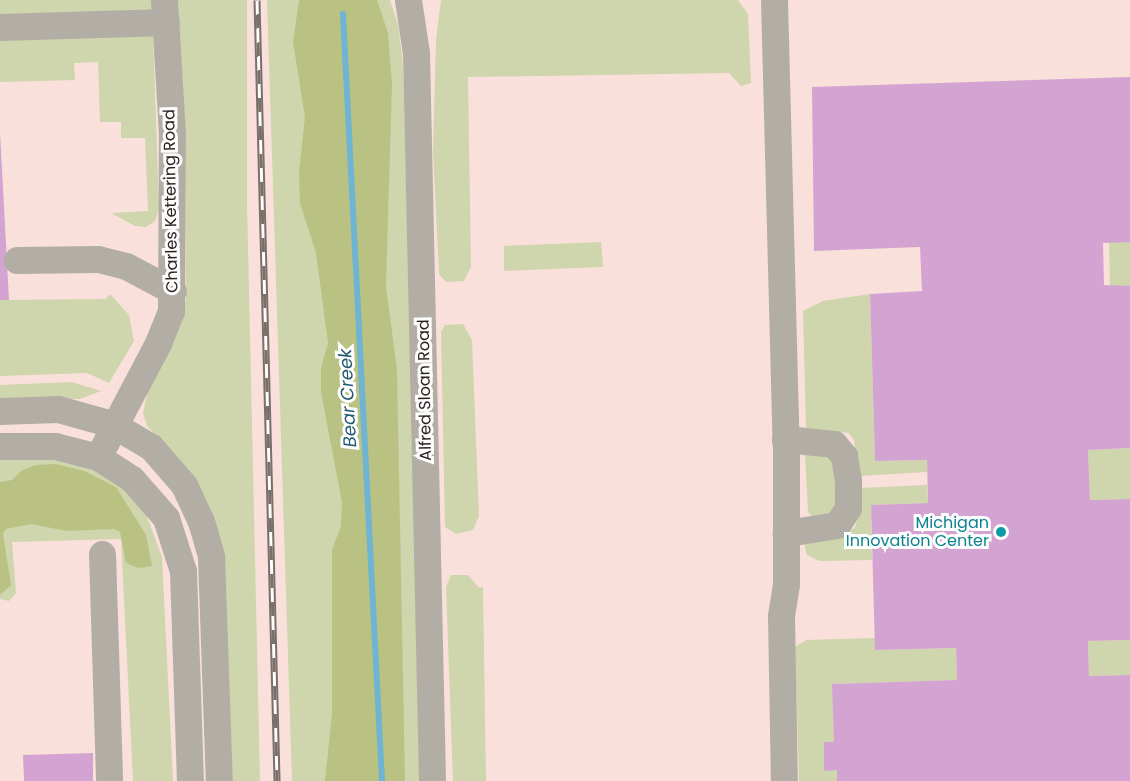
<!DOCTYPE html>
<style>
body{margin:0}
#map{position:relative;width:1130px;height:781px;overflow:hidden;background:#fbede7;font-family:Poppins,sans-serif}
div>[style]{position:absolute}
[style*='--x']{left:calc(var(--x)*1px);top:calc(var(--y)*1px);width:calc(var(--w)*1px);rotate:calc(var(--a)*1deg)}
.commercial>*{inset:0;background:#fae0da}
.green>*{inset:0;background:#cfd5ac}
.forest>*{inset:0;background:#bac283}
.stream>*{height:6px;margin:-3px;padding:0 3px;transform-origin:3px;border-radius:3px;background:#6fb4d3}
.building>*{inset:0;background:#d3a4d2}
.minor>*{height:27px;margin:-13.5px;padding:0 13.5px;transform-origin:13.5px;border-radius:13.5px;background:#b3aea5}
.rail>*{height:7px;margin-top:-3.5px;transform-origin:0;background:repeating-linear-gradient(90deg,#fdfdfd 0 14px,#7a706b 0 28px);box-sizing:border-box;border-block:2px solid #7a706b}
.dots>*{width:16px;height:16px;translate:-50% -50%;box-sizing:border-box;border:3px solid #fdfdfd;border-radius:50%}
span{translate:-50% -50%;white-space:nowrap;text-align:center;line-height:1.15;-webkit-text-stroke:6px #fdfdfd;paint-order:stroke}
.street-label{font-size:16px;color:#2b231f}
.culture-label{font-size:16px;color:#0d838f}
.right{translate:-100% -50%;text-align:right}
.water-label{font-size:18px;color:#235a71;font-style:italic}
</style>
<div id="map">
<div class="commercial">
<div style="clip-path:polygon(0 0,1130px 0,1130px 781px,0 781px)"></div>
</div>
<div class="green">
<div style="clip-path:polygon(0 0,154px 0,155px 11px,0 16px)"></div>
<div style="clip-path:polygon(178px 0,247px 0,247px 202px,260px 781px,231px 781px,224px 597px,175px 456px,147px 426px,143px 413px,150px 381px,171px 348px,186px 300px,185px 127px)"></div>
<div style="clip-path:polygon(267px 0,390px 0,398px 25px,403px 63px,422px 781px,292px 781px)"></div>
<div style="clip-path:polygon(441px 0,738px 0,748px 14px,751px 83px,741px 86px,729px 73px,468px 77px,471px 267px,464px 281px,446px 282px,439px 274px,433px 151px,436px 40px)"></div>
<div style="clip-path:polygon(153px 32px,159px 208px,155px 221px,146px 227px,135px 226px,111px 213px,148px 211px,145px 138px,121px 138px,121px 122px,100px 122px,98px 62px,74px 63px,75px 80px,0 82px,0 37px)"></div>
<div style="clip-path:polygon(1130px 239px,1130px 286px,1110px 286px,1109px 240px)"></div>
<div style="clip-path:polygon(601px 242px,603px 267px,504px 271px,504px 246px)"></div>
<div style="clip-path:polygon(110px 294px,129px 315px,134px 341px,109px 383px,87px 373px,0 376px,0 300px,106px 299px)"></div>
<div style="clip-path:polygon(870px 294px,875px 461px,927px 460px,927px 472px,859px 476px,854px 440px,849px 433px,806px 429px,803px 311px,823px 301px)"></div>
<div style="clip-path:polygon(463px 324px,472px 340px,479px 516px,473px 530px,456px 534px,445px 527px,441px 332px,445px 325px)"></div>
<div style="clip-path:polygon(72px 382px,101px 391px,80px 399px,0 398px,0 385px)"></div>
<div style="clip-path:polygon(1130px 448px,1130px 499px,1090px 500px,1088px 450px)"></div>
<div style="clip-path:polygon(805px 454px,834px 457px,836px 507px,831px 514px,812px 516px,808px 512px)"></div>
<div style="clip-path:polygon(0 459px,70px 459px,91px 465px,135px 498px,146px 514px,162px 557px,173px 781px,133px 781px,121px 539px,12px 542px,16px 593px,9px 601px,0 599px)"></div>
<div style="clip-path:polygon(927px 485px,928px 503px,871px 505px,872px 560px,820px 561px,807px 555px,804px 543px,849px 532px,855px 527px,859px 515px,858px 488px)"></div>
<div style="clip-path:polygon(468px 575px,479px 588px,483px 587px,486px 781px,453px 781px,446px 587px,451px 575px)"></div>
<div style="clip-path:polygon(875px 638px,875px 650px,956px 648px,957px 680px,833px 684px,834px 742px,824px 743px,824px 770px,837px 770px,837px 781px,799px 781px,795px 647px,806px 640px)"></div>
<div style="clip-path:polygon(1130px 640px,1130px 675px,1089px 676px,1088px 641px)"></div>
</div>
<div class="forest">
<div style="clip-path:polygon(299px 0,377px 0,388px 33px,392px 84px,386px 286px,397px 370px,405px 781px,325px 781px,332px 713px,332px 550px,341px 526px,342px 502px,321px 392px,321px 368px,328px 343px,316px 253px,300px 203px,299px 172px,305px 117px,293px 42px)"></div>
<div style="clip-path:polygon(56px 464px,84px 471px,116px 487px,146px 535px,152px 566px,138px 568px,126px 563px,120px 532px,114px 529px,67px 531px,31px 524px,6px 529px,3px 534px,11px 585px,0 595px,0 482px,12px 480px,21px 471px,36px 465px)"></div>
</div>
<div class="stream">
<div style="--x:343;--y:14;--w:768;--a:87.09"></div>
</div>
<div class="building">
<div style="clip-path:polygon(1130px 77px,1130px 242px,1103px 243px,1104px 285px,1130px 286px,1130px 448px,1088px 450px,1090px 500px,1130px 499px,1130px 640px,1088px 641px,1089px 676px,1130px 675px,1130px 781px,837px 781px,837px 770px,824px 771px,824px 742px,834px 742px,832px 684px,957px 680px,956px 648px,875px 650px,871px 505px,928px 503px,927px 460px,875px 461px,870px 294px,922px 291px,920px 247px,814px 251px,812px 87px)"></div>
<div style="clip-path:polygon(0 132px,9px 300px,0 300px)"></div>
<div style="clip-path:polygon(93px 753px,93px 781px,24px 781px,23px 755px)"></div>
</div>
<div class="minor">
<div style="--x:408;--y:0;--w:54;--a:81.4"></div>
<div style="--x:416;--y:53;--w:728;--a:88.74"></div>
<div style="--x:774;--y:0;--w:444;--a:88.5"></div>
<div style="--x:786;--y:444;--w:140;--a:90"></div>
<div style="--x:786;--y:584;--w:32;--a:99"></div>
<div style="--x:781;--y:616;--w:165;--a:89"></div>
<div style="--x:0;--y:27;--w:166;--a:-1.7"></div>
<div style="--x:17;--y:260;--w:81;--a:-0.7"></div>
<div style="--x:98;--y:259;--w:29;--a:14"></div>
<div style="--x:126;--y:266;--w:53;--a:28"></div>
<div style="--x:0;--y:411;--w:58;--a:-2"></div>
<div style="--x:58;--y:409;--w:56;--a:15.5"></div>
<div style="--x:112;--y:424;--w:45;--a:30.5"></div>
<div style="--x:151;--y:447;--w:50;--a:49"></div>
<div style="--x:184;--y:485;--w:40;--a:65"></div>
<div style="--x:201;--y:521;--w:37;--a:74"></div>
<div style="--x:211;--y:557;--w:224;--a:88"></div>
<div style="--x:785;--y:439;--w:49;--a:5.8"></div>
<div style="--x:834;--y:444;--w:16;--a:50"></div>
<div style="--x:844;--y:456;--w:24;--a:81"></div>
<div style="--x:848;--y:480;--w:28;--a:90"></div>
<div style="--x:848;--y:508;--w:20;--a:123"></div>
<div style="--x:837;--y:525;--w:52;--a:171.1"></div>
<div style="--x:0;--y:446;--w:55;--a:0"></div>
<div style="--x:55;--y:446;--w:44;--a:14.3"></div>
<div style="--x:98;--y:457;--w:40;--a:32.9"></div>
<div style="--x:132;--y:479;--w:52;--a:48.9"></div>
<div style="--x:166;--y:518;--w:56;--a:72.2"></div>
<div style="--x:183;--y:571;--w:210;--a:88.1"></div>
<div style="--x:98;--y:457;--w:129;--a:-62.2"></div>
<div style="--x:158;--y:343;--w:35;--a:-68"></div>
<div style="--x:171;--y:311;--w:177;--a:-89.7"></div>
<div style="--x:172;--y:134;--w:134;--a:-93.4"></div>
<div style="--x:102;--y:554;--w:227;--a:88.2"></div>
</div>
<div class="rail">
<div style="--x:257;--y:0;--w:781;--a:88.53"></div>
</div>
<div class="dots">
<div style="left:1001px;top:532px;background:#0f9aa8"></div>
</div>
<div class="street-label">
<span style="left:171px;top:201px;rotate:-91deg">Charles Kettering Road</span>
<span style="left:425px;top:390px;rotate:-91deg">Alfred Sloan Road</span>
</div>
<div class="culture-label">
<span class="right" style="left:989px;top:532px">Michigan<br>Innovation Center</span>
</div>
<div class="water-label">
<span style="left:348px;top:398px;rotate:-93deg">Bear Creek</span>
</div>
</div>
